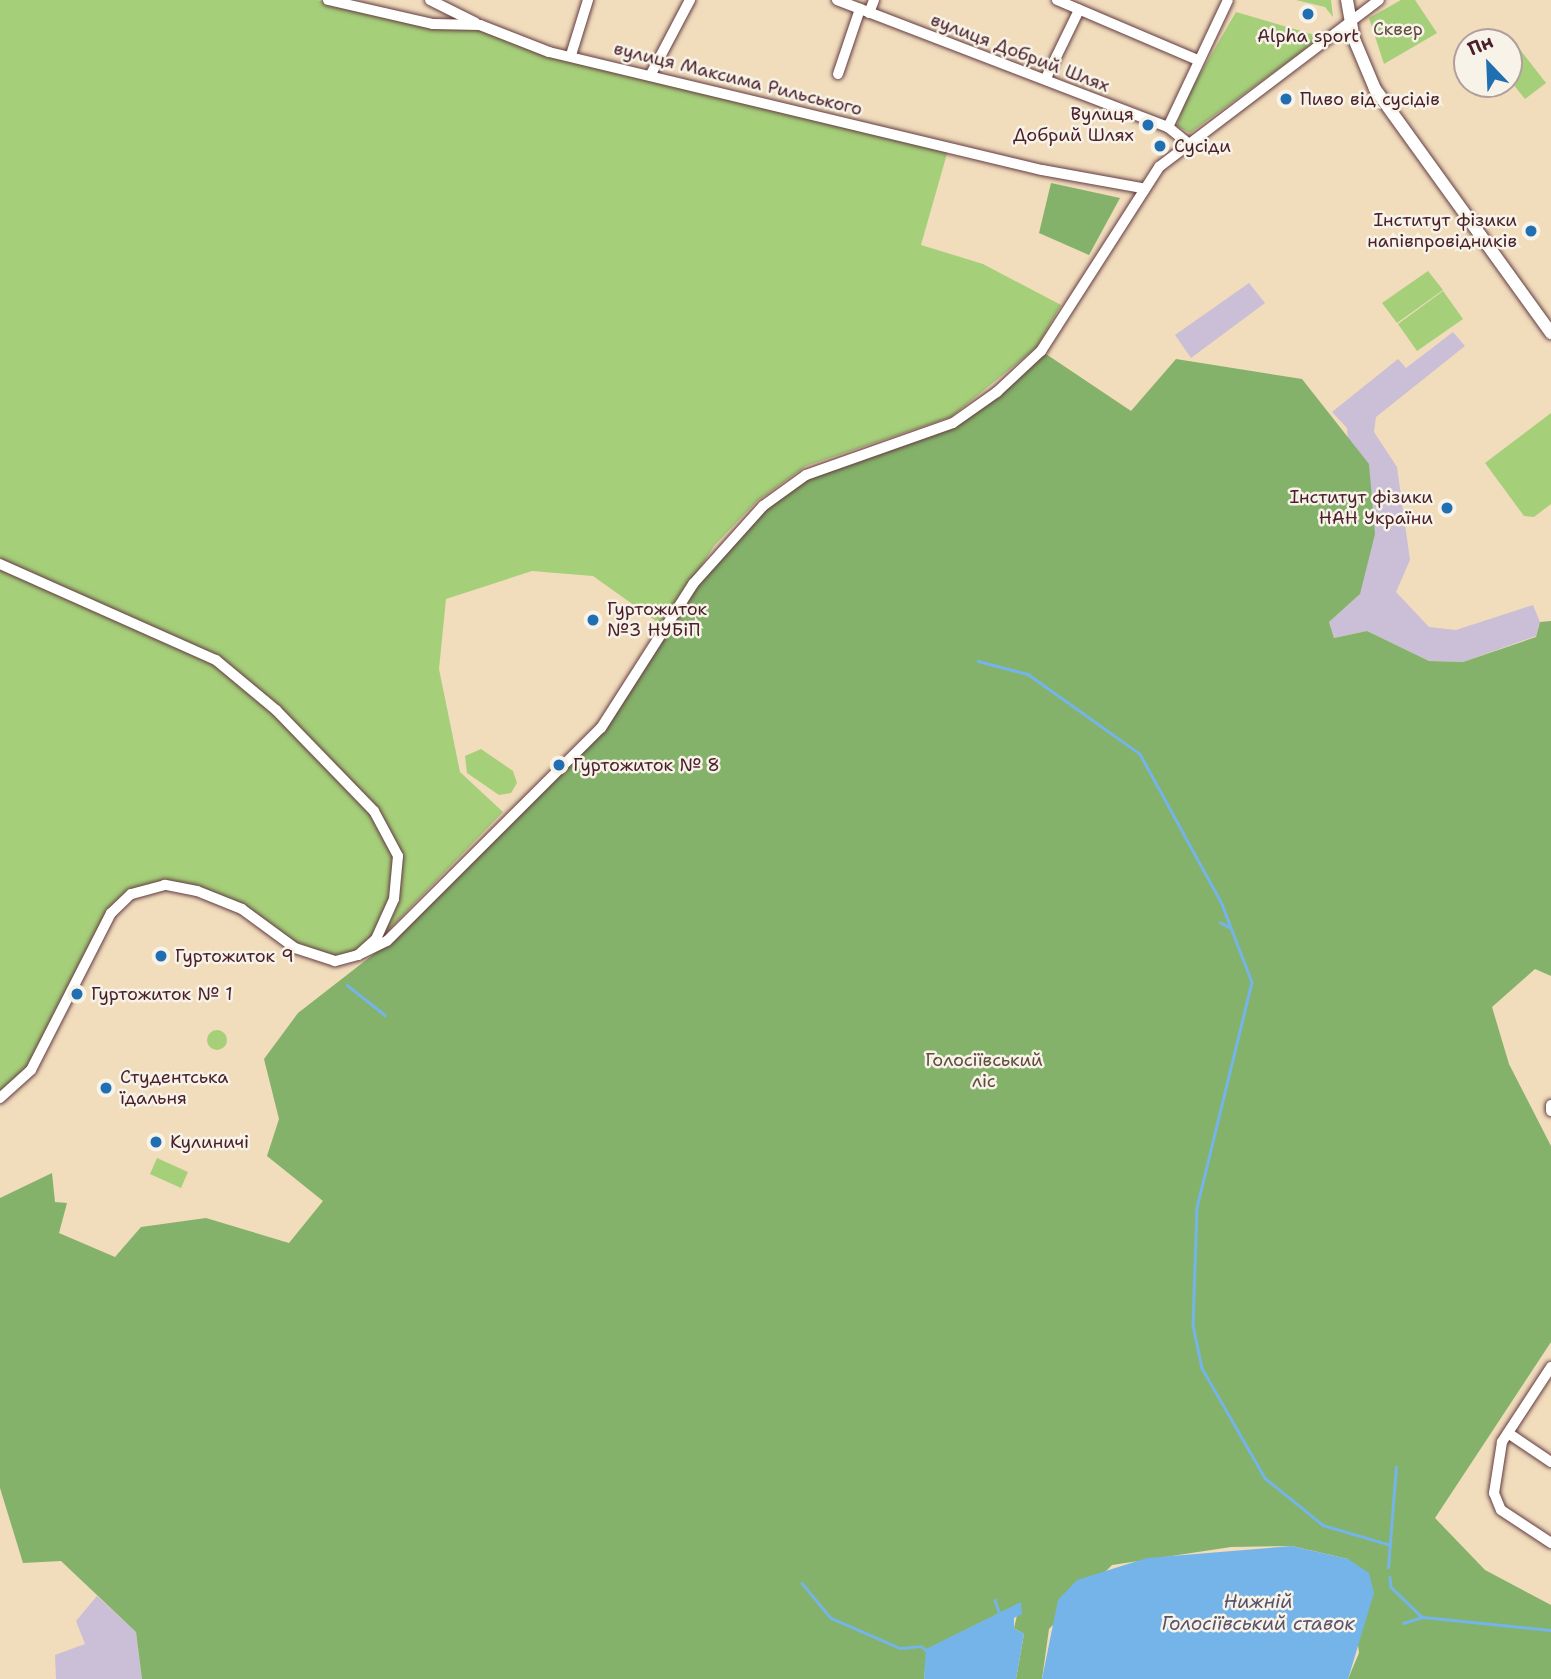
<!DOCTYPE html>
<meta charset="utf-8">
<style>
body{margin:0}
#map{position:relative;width:1551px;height:1679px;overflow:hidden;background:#f1dcbc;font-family:"Shantell Sans",sans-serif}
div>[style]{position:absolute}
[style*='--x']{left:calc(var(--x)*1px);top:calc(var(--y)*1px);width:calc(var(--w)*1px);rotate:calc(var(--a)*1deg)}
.industrial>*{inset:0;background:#cabfd6}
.green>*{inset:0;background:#a6cf7a}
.round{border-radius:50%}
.forest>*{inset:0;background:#84b26a}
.water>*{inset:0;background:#75b4e8}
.stream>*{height:2.5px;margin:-1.25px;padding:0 1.25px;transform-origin:1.25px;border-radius:1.25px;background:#75b4e8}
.roads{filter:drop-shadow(0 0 2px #633b41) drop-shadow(0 0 2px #633b41)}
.minor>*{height:10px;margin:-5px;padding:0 5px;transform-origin:5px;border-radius:5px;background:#fff}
.major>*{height:12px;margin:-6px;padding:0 6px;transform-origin:6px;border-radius:6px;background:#fff}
.dots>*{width:19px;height:19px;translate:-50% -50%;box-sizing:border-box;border:4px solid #f7f3e8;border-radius:50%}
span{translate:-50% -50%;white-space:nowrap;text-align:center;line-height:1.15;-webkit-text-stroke:5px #f7f3e8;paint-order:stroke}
.park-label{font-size:18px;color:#614b3f}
.poi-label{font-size:18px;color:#4a1f2b}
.left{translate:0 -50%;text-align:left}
.right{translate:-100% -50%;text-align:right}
.street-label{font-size:18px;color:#4a1f2b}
.water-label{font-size:19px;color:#59536d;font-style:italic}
.north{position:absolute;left:1453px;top:28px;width:70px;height:70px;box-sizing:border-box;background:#f7f3e8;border:2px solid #b29e9c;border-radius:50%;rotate:337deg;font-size:19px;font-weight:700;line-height:28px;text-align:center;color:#4a1f2b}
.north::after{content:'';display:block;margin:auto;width:24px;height:32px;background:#1f6fb2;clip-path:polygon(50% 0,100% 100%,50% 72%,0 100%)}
</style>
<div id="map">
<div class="industrial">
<div style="clip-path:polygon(1249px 283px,1265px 303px,1191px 358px,1175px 335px)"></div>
<div style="clip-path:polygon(1453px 332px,1465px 346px,1376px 417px,1374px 432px,1397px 467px,1410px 560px,1396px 592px,1429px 627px,1456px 630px,1533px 605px,1540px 622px,1536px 636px,1463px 662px,1429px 661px,1367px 631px,1334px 638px,1329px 622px,1360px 594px,1347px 428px,1332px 412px,1398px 359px,1406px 368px)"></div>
<div style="clip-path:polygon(97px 1596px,136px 1632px,142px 1679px,56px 1679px,55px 1655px,85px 1644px,76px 1621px)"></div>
</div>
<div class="green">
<div style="clip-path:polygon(0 0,317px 0,434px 27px,469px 27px,551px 55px,948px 150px,921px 245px,983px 264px,1061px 305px,1037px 347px,951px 417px,806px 466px,757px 501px,714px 546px,663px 626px,593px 576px,532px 571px,446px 599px,439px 669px,460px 772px,503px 812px,373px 946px,336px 958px,298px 945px,198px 887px,130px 891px,92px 941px,28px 1068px,0 1093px)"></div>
<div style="clip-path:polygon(1296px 0,1331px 0,1333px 17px,1325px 7px)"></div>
<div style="clip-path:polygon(1401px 0,1415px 0,1437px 33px,1384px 64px,1369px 18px)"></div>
<div style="clip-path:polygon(1236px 12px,1322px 37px,1190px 133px,1177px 126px,1185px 100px)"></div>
<div style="clip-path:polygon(1518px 47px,1546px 83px,1525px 99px,1509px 79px,1509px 55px)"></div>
<div style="clip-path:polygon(1428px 271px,1443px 290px,1397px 323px,1382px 303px)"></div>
<div style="clip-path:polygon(1443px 291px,1463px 319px,1417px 351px,1398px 324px)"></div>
<div style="clip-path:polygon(1551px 413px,1551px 504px,1534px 517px,1524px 516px,1485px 463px)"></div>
<div style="clip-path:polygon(481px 749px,513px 771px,517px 783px,511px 793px,499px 795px,467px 773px,465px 756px)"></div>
<div class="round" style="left:207px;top:1030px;width:20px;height:20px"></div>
<div style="clip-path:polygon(157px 1158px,188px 1172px,181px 1188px,150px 1174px)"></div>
</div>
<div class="forest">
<div style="clip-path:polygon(1051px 183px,1120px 198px,1089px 255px,1039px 233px)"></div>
<div style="clip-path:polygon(1043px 352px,1131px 411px,1176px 359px,1302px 379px,1369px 464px,1375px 534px,1360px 594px,1329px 622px,1334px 638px,1367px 631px,1429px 661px,1463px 662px,1536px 637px,1540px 622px,1551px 621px,1551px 976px,1535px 969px,1492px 1007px,1509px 1064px,1551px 1146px,1551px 1342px,1435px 1518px,1485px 1570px,1551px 1605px,1551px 1679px,1348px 1679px,1359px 1653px,1348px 1559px,1292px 1546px,1231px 1547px,1112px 1565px,1049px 1629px,1042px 1679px,1016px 1679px,1024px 1634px,1014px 1628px,1020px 1603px,927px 1649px,924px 1679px,142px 1679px,136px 1632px,61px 1561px,23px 1563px,0 1488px,0 1198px,52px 1173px,55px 1202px,67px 1203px,59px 1233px,115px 1257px,141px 1227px,206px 1218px,289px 1243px,323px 1201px,267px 1156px,279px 1119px,264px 1059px,298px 1013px,388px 943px,603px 729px,695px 586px,765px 508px,807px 477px,954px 425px)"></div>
</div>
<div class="water">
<div style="clip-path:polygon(1292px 1546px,1348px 1559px,1369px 1573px,1374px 1593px,1348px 1679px,1042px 1679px,1058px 1600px,1077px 1580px,1147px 1558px)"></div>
<div style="clip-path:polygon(1021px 1602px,1022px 1614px,1014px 1618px,1014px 1628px,1024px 1634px,1016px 1679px,924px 1679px,926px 1649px)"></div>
</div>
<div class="stream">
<div style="--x:978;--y:661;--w:52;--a:14.6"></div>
<div style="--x:1028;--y:674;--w:138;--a:35.5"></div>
<div style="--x:1140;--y:754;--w:171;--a:61.3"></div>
<div style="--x:1222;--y:904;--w:84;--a:69"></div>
<div style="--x:1252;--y:982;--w:232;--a:103.7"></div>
<div style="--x:1197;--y:1207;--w:118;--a:91.9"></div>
<div style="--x:1193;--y:1325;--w:44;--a:78.2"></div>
<div style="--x:1202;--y:1368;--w:127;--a:60.2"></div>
<div style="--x:1265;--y:1478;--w:75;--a:39"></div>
<div style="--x:1323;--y:1525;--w:67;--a:16.5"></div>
<div style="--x:1220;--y:922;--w:10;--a:29"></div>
<div style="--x:347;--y:985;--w:48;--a:38.3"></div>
<div style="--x:1388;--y:1568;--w:101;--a:-85.5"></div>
<div style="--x:1390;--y:1577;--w:10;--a:84"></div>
<div style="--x:1391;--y:1587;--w:43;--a:44.1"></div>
<div style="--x:802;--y:1583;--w:45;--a:50.4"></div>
<div style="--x:831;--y:1618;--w:75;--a:23.5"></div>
<div style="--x:900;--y:1648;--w:21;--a:-5"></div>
<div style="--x:921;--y:1646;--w:8;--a:40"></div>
<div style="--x:995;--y:1600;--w:21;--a:71"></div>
<div style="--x:1403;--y:1623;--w:21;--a:-17"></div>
<div style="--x:1423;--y:1617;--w:129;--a:5.8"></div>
</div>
<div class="roads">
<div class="minor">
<div style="--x:328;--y:0;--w:108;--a:12.9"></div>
<div style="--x:433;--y:24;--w:47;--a:1.2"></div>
<div style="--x:480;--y:25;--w:74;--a:21.4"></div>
<div style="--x:549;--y:52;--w:507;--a:13.46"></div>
<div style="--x:1042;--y:170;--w:102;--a:10.2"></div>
<div style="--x:430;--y:0;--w:51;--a:26.6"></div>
<div style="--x:837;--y:0;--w:355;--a:21"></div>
<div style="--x:1168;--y:127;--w:26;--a:39"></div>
<div style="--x:1057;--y:0;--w:150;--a:23.1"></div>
<div style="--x:869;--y:13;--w:14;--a:-69"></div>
<div style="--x:571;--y:55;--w:58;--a:-72.8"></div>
<div style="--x:651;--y:74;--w:84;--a:-62.2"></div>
<div style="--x:838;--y:74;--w:69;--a:-71.3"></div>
<div style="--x:1046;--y:78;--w:76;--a:-64.1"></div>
<div style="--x:1168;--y:127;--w:140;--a:-64.7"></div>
<div style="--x:0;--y:564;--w:236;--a:24"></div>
<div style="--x:216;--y:660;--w:78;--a:39.8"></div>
<div style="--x:276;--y:710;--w:141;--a:45.9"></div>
<div style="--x:374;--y:811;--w:51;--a:61.9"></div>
<div style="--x:398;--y:856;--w:43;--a:95.3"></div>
<div style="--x:394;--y:899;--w:44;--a:114.2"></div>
<div style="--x:376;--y:939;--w:24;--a:138"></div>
<div style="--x:358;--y:955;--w:24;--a:165"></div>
<div style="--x:335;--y:961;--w:42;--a:-162"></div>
<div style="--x:295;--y:948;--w:66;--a:-143.7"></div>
<div style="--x:242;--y:909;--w:48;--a:-158.2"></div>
<div style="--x:197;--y:891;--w:33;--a:-169"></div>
<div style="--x:165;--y:885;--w:35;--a:165"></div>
<div style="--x:131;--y:894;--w:28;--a:136"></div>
<div style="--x:111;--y:913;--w:176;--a:117"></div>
<div style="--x:31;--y:1070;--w:42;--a:137.9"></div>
<div style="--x:358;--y:955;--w:32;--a:-26"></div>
<div style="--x:387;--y:941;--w:302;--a:-44.9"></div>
<div style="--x:601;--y:728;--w:171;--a:-57.4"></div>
<div style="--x:693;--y:584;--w:105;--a:-48.1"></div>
<div style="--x:763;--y:506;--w:53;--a:-35.8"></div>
<div style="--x:806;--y:475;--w:156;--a:-19.5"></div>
<div style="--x:953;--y:423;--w:54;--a:-35.2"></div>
<div style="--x:997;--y:392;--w:60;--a:-43"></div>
<div style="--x:1041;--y:351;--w:219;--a:-57.3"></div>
<div style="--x:1159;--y:167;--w:276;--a:-37.2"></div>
<div style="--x:1551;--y:1105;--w:6;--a:90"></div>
<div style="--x:1551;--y:1367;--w:90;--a:123.2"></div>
<div style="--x:1502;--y:1442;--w:52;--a:98.9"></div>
<div style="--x:1494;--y:1493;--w:18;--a:68"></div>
<div style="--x:1501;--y:1510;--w:60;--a:33.4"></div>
<div style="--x:1508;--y:1433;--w:52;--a:34"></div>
</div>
<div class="major">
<div style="--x:1347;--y:0;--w:40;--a:80"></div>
<div style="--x:1354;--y:39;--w:54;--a:67.2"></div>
<div style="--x:1375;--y:89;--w:301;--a:54.2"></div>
</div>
</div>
<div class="dots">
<div style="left:1308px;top:14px;background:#1f6fb2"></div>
<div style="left:1286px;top:99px;background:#1f6fb2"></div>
<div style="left:1148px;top:125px;background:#1f6fb2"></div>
<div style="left:1160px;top:146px;background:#1f6fb2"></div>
<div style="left:1531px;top:231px;background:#1f6fb2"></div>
<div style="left:1447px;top:508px;background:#1f6fb2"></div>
<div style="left:593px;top:620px;background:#1f6fb2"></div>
<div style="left:559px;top:765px;background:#1f6fb2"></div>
<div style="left:161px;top:956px;background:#1f6fb2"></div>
<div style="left:77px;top:994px;background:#1f6fb2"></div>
<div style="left:106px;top:1088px;background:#1f6fb2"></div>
<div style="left:156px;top:1142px;background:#1f6fb2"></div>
</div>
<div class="park-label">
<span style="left:1398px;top:29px">Сквер</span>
<span style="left:984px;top:1071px">Голосіївський<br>ліс</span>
</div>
<div class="poi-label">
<span style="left:1308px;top:36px">Alpha sport</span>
<span class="left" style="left:1300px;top:99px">Пиво від сусідів</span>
<span class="right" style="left:1134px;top:125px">Вулиця<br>Добрий Шлях</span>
<span class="left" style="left:1174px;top:146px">Сусіди</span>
<span class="right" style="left:1517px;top:231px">Інститут фізики<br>напівпровідників</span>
<span class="right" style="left:1433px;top:508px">Інститут фізики<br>НАН України</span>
<span class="left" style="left:607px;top:620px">Гуртожиток<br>№3 НУБіП</span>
<span class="left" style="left:573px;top:765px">Гуртожиток № 8</span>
<span class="left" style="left:175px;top:956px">Гуртожиток 9</span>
<span class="left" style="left:91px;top:994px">Гуртожиток № 1</span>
<span class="left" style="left:120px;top:1088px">Студентська<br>їдальня</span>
<span class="left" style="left:170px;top:1142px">Кулиничі</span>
</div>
<div class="street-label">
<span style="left:1020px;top:53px;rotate:21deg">вулиця Добрий Шлях</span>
<span style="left:738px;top:79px;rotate:14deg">вулиця Максима Рильського</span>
</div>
<div class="water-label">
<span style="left:1258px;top:1613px">Нижній<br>Голосіївський ставок</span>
</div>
<div class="north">Пн</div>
</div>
